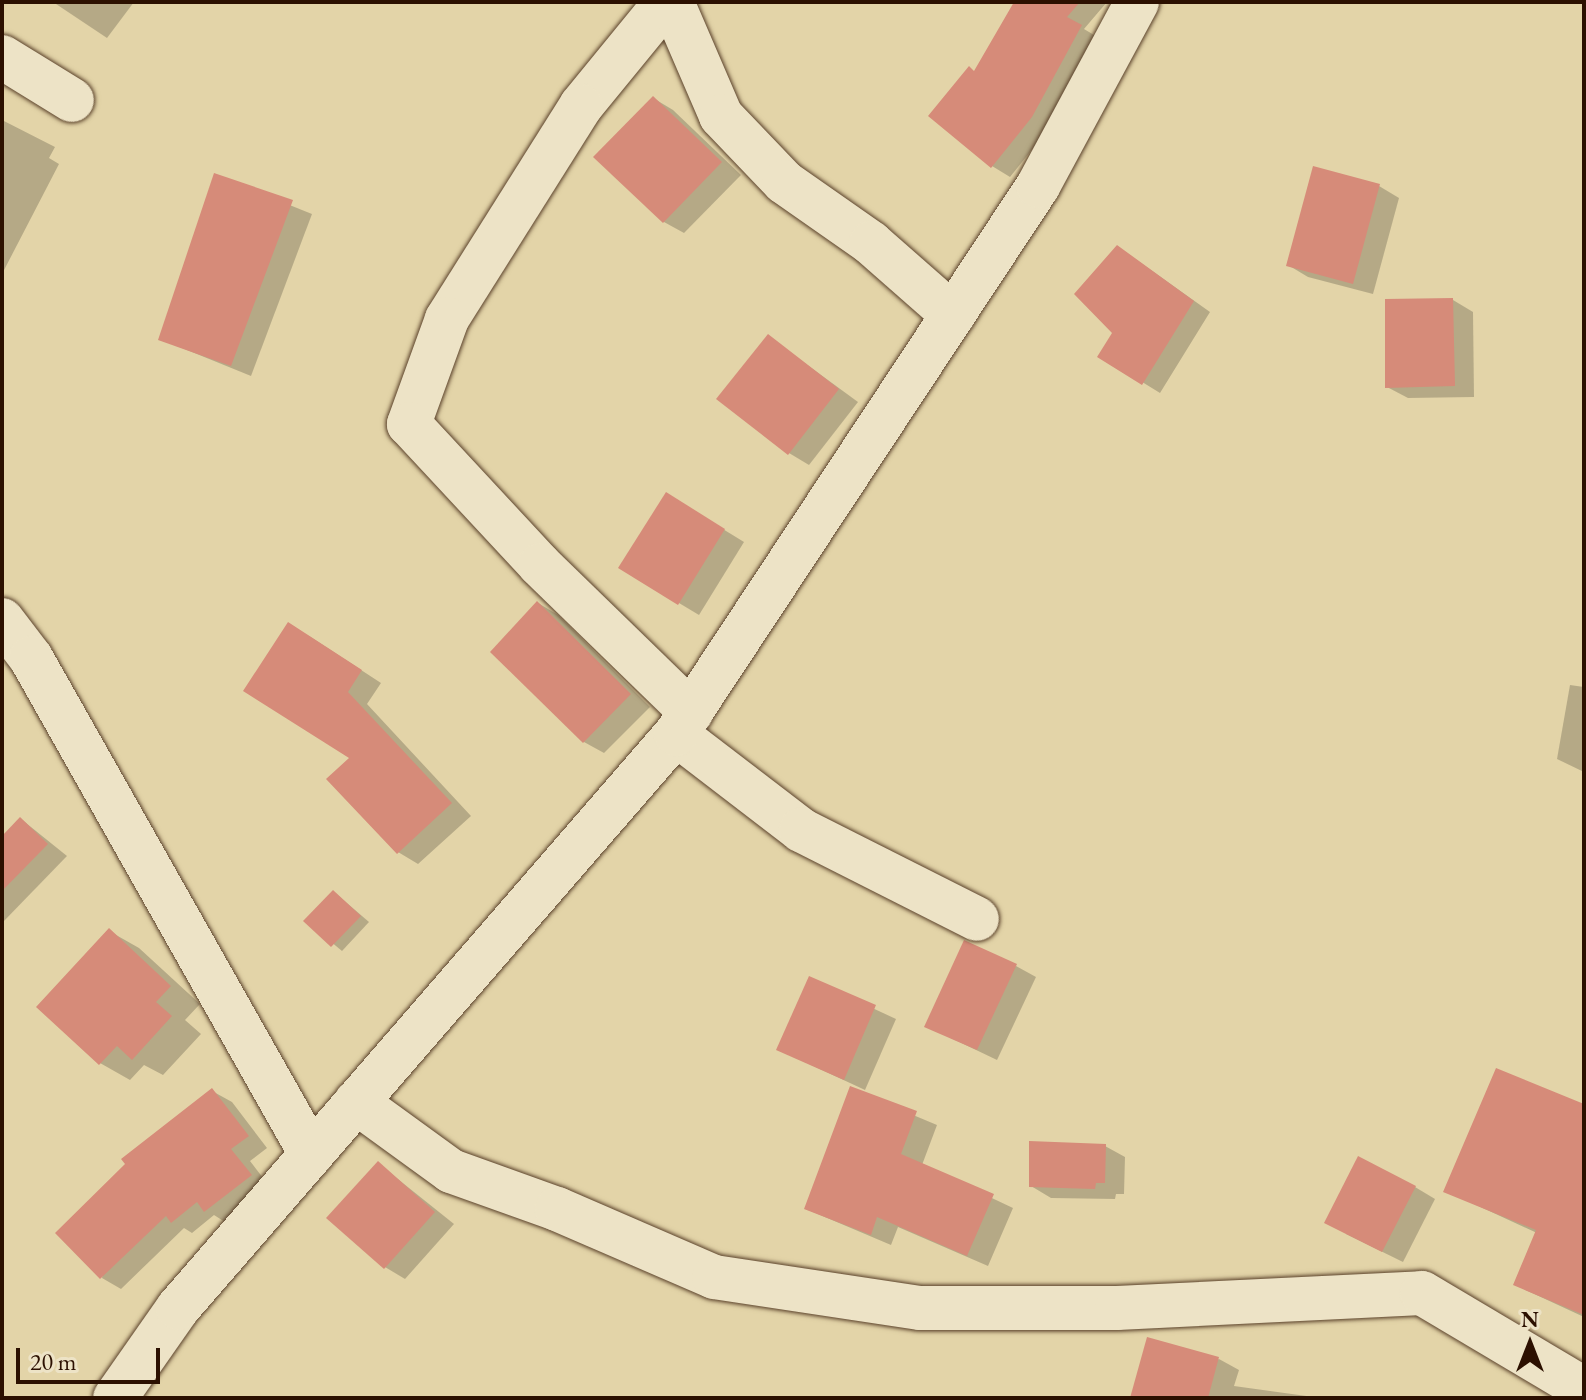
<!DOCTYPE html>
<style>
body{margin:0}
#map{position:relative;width:1586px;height:1400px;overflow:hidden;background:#e3d4a8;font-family:"EB Garamond",serif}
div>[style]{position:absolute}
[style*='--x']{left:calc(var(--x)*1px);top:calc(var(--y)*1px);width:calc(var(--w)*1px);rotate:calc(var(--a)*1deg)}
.shadow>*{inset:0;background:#0003}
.building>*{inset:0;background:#d68b79}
.roads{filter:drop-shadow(0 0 2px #5a412a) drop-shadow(0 0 2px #5a412a)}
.minor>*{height:44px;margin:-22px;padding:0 22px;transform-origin:22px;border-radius:22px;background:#ede3c6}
span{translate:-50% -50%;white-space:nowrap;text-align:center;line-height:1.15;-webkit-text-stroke:7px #ede3c6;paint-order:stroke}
.frame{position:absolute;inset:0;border:4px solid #2c1000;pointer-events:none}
.north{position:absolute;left:1490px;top:1304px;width:80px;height:80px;-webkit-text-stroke:6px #ede3c6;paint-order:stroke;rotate:0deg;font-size:22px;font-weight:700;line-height:32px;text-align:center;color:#2c1000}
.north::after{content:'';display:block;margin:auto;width:28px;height:36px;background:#2c1000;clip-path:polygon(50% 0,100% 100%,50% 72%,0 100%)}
.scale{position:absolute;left:16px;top:1348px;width:144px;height:36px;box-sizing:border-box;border:4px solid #2c1000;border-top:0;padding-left:10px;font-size:24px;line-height:28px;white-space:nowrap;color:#2c1000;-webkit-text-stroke:6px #ede3c6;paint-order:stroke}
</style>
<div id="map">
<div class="shadow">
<div style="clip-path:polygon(53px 2px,134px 2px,107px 38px)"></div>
<div style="clip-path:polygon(1017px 2px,1107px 2px,1084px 29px,1099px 38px,1050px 127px,1010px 177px,992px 166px,975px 72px)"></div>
<div style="clip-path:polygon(653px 98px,673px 110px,741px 175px,684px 233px,664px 222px)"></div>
<div style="clip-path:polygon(2px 120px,55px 147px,49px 158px,59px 164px,2px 274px)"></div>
<div style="clip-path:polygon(215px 175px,312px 214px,251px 376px,160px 339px)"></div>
<div style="clip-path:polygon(1379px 186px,1399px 198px,1373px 294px,1308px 277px,1288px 265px)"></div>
<div style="clip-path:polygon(1134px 258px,1210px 312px,1160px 393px,1100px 356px,1115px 332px)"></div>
<div style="clip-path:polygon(1453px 300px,1473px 312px,1474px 397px,1408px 398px,1387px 387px)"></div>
<div style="clip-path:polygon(769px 337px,858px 402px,809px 465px,789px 453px)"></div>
<div style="clip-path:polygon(687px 507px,744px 542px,699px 615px,679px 603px)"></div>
<div style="clip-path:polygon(538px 603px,558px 615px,650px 707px,604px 753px,584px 742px,493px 652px)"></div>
<div style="clip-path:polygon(309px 636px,381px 683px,367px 704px,471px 816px,418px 864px,398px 852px,352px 758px)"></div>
<div style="clip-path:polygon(1570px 685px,1584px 687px,1584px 772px,1557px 759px)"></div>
<div style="clip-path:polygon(21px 819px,67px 856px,3px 922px,2px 838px)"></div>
<div style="clip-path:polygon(334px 892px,369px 922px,342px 951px,306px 921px)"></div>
<div style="clip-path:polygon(109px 931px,139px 948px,200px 1004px,185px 1020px,201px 1034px,163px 1075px,144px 1065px,130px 1080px,100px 1063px)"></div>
<div style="clip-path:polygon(1016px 966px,1036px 977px,997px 1060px,926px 1026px)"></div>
<div style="clip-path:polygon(810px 979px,896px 1019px,865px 1090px,779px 1050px)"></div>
<div style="clip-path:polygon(851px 1089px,937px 1125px,922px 1165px,1013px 1208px,988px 1266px,898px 1227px,891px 1245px,806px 1209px)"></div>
<div style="clip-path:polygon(212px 1091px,232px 1102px,267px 1148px,250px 1161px,270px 1187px,225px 1222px,214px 1215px,192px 1233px,184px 1228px,121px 1289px,102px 1278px,127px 1164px)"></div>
<div style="clip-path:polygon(1584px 1106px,1584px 1317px,1515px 1285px,1537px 1233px,1446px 1191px)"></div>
<div style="clip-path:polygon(1105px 1146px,1125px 1157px,1124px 1194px,1116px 1194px,1115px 1199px,1051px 1198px,1031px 1186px)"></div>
<div style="clip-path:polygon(379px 1164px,454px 1224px,405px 1279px,385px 1267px)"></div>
<div style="clip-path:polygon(1415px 1187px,1435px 1199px,1403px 1262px,1346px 1234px)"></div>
<div style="clip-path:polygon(1219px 1359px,1239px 1370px,1234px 1386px,1321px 1398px,1132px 1398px)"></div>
</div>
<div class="building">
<div style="clip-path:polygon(1014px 2px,1080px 2px,1067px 17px,1082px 25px,1032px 117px,991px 168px,928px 116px,969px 66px,974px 71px)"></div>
<div style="clip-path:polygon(653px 96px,722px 162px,663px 223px,593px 157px)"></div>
<div style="clip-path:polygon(1313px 166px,1380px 184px,1353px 284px,1286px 266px)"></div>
<div style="clip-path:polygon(214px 173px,293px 200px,231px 366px,158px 340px)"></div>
<div style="clip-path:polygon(1117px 245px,1194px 301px,1142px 385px,1097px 357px,1112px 333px,1074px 294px)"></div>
<div style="clip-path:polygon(1453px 298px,1455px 386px,1385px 388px,1385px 299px)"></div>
<div style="clip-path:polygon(768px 334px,839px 389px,788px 455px,716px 399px)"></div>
<div style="clip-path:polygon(666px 492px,725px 529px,678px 605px,618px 568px)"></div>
<div style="clip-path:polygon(537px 601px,631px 694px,583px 743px,490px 652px)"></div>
<div style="clip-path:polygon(288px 622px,362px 670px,348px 692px,452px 803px,397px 854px,326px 779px,349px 758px,243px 691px)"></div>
<div style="clip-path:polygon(20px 817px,48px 844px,2px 891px,2px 836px)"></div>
<div style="clip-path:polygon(333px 890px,361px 916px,331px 947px,303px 921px)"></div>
<div style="clip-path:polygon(109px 928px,171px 986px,156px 1002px,172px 1016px,132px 1060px,117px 1046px,99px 1065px,36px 1007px)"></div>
<div style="clip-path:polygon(964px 940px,1017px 964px,977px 1050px,924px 1027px)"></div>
<div style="clip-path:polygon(809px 976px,876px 1005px,844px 1080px,776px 1050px)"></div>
<div style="clip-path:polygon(1496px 1068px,1584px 1104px,1584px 1315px,1513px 1285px,1536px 1230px,1443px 1192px)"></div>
<div style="clip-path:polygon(850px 1086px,917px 1111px,901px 1154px,994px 1194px,967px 1256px,877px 1217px,871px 1235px,804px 1209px)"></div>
<div style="clip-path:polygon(212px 1088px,249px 1136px,231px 1149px,252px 1175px,204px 1212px,197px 1202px,171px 1223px,166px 1216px,100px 1279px,55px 1233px,125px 1164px,121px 1159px)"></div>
<div style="clip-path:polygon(1029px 1141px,1106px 1144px,1105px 1183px,1096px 1183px,1095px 1189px,1029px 1187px)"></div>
<div style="clip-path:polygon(1358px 1156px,1416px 1186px,1382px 1252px,1324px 1223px)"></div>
<div style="clip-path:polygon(378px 1161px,435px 1212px,384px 1269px,326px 1218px)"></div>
<div style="clip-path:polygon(1147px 1337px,1219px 1357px,1208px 1398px,1130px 1398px)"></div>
</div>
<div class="roads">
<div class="minor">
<div style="--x:666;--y:2;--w:134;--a:129.3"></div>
<div style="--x:581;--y:106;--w:252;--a:122.2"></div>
<div style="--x:447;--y:319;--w:112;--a:109.9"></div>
<div style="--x:409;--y:424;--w:192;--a:47.1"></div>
<div style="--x:540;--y:565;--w:211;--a:44.2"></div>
<div style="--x:672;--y:2;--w:124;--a:66.7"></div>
<div style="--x:721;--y:116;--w:91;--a:46.3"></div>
<div style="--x:784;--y:182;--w:106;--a:35"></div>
<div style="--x:871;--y:243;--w:109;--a:41.3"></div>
<div style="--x:2;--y:57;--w:82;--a:31.6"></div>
<div style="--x:2;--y:620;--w:48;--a:52.7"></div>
<div style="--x:31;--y:658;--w:570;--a:60.55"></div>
<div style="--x:676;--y:734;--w:158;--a:37.5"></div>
<div style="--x:801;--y:830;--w:197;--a:26.8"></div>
<div style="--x:356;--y:1102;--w:117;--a:36"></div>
<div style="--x:451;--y:1171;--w:113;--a:19.7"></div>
<div style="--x:557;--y:1209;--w:171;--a:23.4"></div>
<div style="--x:714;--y:1277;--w:208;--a:8.6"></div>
<div style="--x:920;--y:1308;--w:197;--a:0"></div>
<div style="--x:1117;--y:1308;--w:305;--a:-2.8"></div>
<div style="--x:1422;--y:1293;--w:188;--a:30.7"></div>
<div style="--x:115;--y:1398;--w:110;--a:-55"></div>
<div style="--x:178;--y:1308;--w:760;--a:-49.06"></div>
<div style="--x:676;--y:734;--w:657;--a:-56.55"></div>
<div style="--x:1038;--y:186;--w:209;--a:-61.7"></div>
</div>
</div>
<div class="frame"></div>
<div class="north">N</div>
<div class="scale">20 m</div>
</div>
